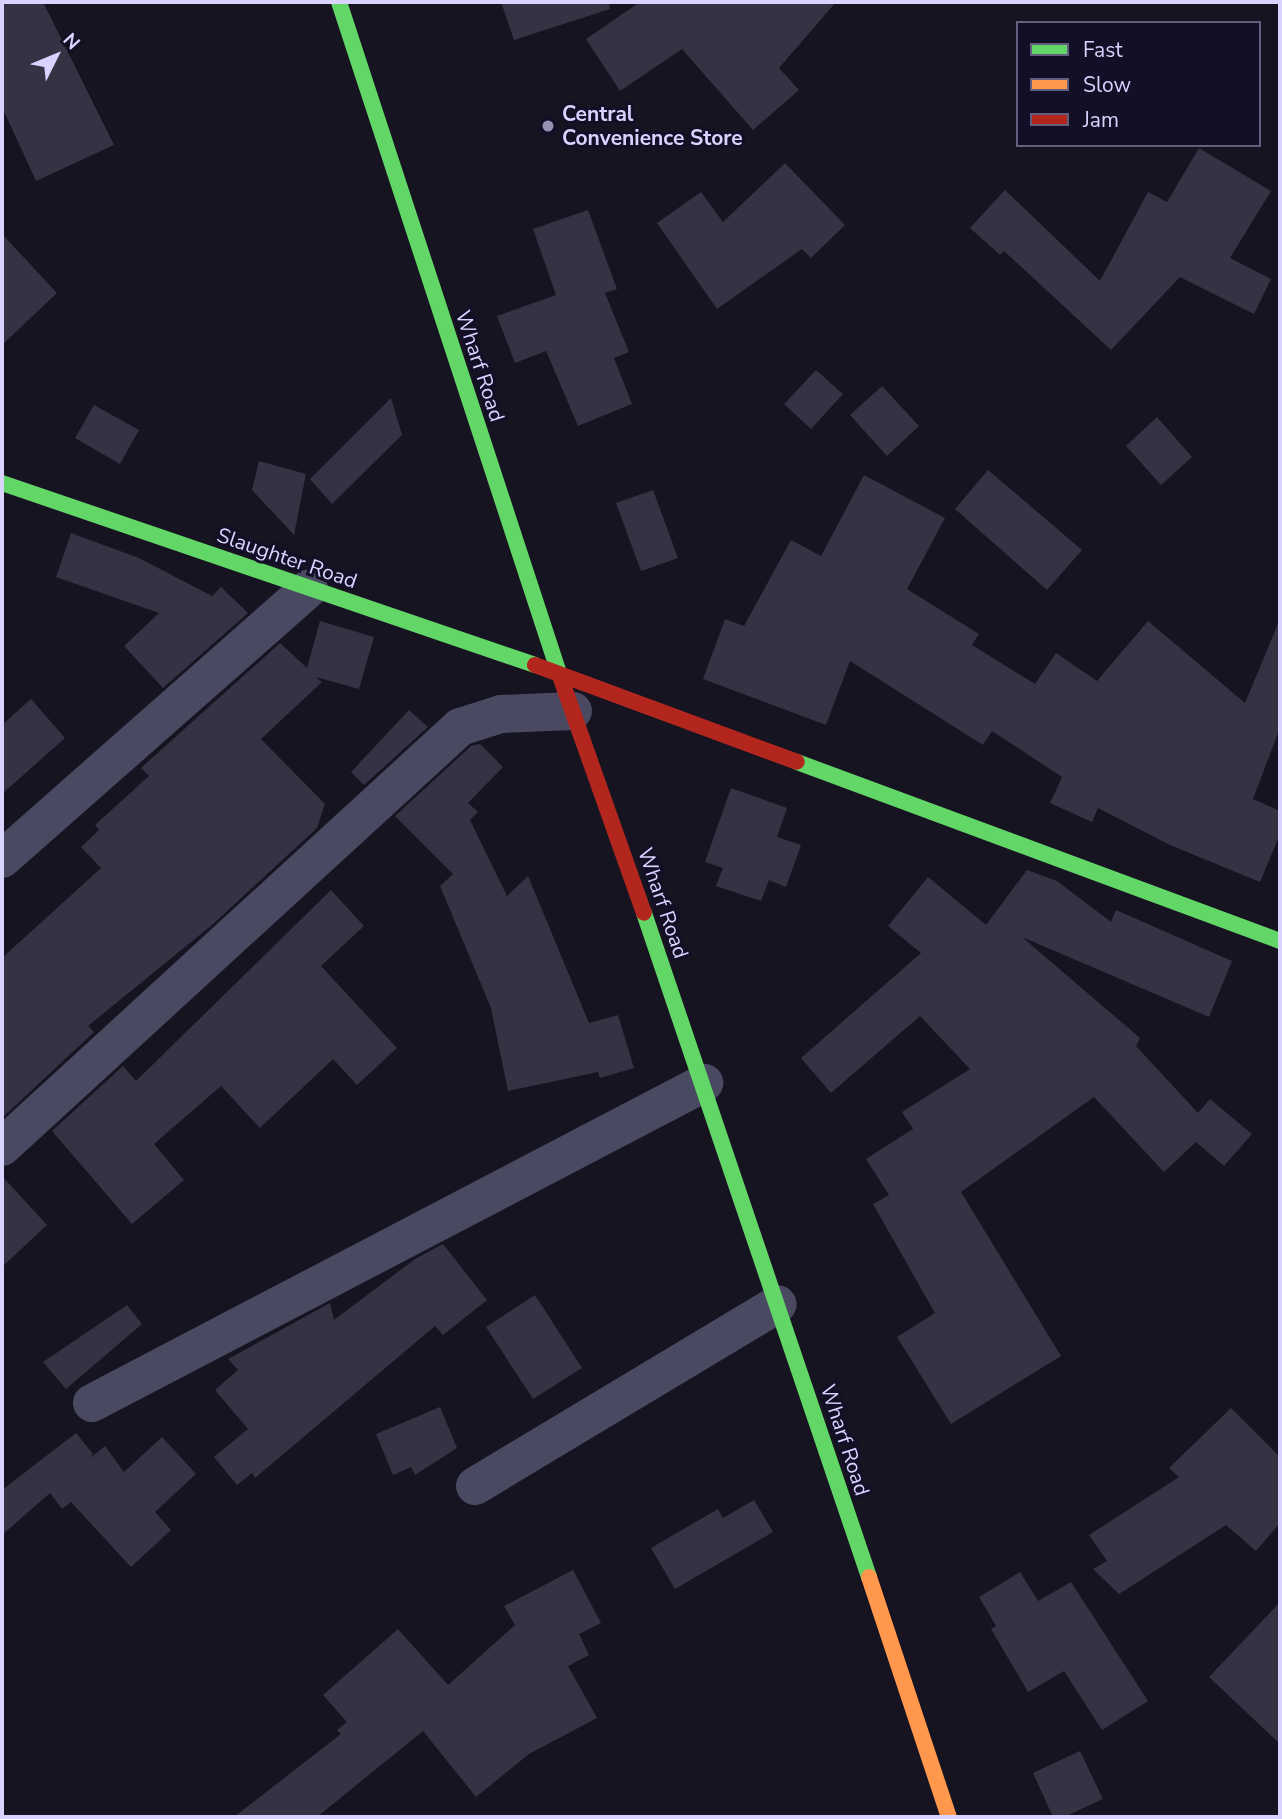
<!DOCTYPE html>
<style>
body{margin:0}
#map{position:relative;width:1282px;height:1819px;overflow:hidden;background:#161421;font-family:"Nunito Sans",sans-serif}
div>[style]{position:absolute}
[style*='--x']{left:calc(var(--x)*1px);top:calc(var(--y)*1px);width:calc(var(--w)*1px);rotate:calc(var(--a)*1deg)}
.building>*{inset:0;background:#343243}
.street>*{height:38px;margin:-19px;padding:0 19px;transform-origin:19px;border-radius:19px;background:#4a4962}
.fast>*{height:16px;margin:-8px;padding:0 8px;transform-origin:8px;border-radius:8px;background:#63d668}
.slow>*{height:16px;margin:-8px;padding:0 8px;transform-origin:8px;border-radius:8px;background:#ff974d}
.jam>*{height:16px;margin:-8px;padding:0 8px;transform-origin:8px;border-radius:8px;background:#b3261e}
.dots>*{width:19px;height:19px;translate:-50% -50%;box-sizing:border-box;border:4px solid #130f26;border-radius:50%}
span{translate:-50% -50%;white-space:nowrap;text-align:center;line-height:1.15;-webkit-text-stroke:6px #130f26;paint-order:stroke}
.poi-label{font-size:21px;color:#d9d4ff;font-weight:700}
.left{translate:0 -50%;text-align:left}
.street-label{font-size:21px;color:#d9d4ff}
.frame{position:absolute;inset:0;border:4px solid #d9d4ff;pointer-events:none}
.legend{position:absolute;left:1016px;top:21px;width:245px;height:126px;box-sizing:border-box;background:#130f26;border:2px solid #625e7d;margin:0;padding:9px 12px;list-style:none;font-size:21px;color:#d9d4ff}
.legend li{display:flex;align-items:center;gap:14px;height:35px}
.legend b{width:35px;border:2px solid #625e7d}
.north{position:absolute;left:21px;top:21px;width:70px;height:70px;-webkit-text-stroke:5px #130f26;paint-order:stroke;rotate:47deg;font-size:19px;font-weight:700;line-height:28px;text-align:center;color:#d9d4ff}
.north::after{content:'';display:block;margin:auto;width:24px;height:32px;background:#d9d4ff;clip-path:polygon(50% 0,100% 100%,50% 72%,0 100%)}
</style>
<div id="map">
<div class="building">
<div style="clip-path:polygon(2px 2px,43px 2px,114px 145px,36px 181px,2px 107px)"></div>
<div style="clip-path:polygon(501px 2px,609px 2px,610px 9px,514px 40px)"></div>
<div style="clip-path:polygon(640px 2px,836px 2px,779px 68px,799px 90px,753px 130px,682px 49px,620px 91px,586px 39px)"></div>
<div style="clip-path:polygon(1199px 148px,1271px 191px,1230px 258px,1271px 279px,1254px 314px,1180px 277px,1111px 350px,1004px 251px,1000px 255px,970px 228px,1005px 190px,1100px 281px,1148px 192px,1167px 202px)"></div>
<div style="clip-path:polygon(785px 163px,845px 225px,811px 258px,802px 249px,717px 309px,657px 223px,701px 192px,723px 222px)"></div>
<div style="clip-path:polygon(588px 210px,617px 289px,605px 293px,629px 352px,614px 358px,632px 404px,578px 426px,546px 351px,515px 363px,497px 316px,556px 295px,533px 229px)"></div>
<div style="clip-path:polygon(2px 234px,57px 293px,2px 345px)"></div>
<div style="clip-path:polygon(816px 370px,843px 394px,811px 429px,784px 404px)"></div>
<div style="clip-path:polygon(882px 386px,919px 426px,887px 456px,850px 415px)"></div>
<div style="clip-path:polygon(391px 398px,402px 435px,332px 504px,310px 479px)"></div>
<div style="clip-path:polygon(94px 405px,139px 430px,120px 464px,75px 438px)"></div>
<div style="clip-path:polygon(1157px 417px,1192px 457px,1161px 485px,1126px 446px)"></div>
<div style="clip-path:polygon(259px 461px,306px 474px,294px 535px,252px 490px)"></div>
<div style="clip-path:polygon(988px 470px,1082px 550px,1047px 590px,955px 509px)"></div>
<div style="clip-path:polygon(864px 475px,945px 518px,907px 589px,979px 634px,972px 645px,1035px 684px,1056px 653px,1097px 681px,1148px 621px,1245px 703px,1280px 619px,1280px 728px,1253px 799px,1280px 811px,1280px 834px,1260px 882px,1170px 845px,1098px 808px,1092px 822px,1050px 803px,1062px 777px,992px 731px,983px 745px,850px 661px,826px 725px,703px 679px,725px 619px,744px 626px,791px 540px,821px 556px)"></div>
<div style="clip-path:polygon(653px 490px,678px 558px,641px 571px,616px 503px)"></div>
<div style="clip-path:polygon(71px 533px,139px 558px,212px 596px,221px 587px,248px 613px,163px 688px,124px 646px,159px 613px,56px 577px)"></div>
<div style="clip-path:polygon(320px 621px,374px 637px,359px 689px,316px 677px,322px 682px,261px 739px,325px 804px,317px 828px,212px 925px,88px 1026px,94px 1032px,2px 1118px,2px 958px,101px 868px,81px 847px,99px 830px,95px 825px,149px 776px,141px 768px,280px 643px,307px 668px)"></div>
<div style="clip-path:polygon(31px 699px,65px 738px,2px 794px,2px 725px)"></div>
<div style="clip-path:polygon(409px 710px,428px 727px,364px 785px,351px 772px)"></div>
<div style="clip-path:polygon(480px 744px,503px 767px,468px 803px,478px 812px,470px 820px,507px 896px,528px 876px,589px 1023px,618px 1015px,634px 1068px,600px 1078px,598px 1072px,508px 1091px,491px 1008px,440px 886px,453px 874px,395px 816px,471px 746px)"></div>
<div style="clip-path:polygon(731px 788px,787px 808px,777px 837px,801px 845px,786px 887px,769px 880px,761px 901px,716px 886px,723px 868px,705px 862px)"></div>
<div style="clip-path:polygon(1027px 870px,1057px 881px,1111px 922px,1116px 910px,1232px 961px,1209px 1017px,1022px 937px,1140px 1038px,1136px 1046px,1198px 1113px,1210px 1099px,1252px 1134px,1224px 1166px,1196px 1142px,1164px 1172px,1094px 1097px,961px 1192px,1061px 1356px,951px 1424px,897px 1337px,935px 1313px,873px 1204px,889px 1195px,866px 1159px,913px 1129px,902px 1112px,970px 1069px,920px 1016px,831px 1093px,801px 1058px,921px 953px,888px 926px,928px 877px,986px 925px)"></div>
<div style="clip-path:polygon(331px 890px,364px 926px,321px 966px,397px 1048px,357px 1085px,333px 1059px,260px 1128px,221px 1086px,154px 1144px,184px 1180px,132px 1224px,52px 1131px,123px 1066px,136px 1081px)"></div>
<div style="clip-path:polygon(2px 1176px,47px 1225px,2px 1267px)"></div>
<div style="clip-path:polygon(443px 1244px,487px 1300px,443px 1335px,435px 1326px,255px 1478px,252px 1473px,237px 1485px,214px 1457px,248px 1429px,215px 1390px,238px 1370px,228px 1359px,330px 1303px,334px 1320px,415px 1259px)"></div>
<div style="clip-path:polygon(535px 1295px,582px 1368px,533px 1399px,486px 1327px)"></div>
<div style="clip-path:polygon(127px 1305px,142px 1324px,66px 1389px,43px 1362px)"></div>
<div style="clip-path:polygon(440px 1407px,457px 1448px,415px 1475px,411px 1467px,393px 1475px,376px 1434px)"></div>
<div style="clip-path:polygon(1231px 1408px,1280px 1457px,1280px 1523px,1256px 1551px,1226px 1525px,1119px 1594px,1093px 1569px,1107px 1561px,1089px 1535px,1179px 1477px,1169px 1468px)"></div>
<div style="clip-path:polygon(76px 1433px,93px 1454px,90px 1458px,105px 1446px,124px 1472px,162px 1437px,196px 1474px,155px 1512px,171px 1530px,131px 1567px,71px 1502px,62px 1509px,50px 1493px,2px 1535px,2px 1490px)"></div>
<div style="clip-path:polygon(754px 1500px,773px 1532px,675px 1589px,651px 1548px,718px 1509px,723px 1518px)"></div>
<div style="clip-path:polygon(573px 1570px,601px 1623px,579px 1634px,589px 1655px,568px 1666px,597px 1718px,529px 1754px,476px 1797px,423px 1731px,317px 1817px,234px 1817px,341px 1734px,337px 1730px,347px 1722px,323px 1695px,398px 1629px,448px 1685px,515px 1625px,504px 1606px)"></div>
<div style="clip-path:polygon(1020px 1572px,1038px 1601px,1071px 1582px,1148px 1701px,1102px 1730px,1064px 1671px,1028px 1692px,991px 1629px,996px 1626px,979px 1597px)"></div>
<div style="clip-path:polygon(1280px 1602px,1280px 1744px,1209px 1677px)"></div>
<div style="clip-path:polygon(1080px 1751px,1103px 1799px,1064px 1817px,1053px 1817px,1033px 1773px)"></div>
</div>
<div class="street">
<div style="--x:2;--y:859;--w:409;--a:-41.4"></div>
<div style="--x:2;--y:1147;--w:621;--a:-42.52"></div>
<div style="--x:460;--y:727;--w:43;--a:-17.6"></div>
<div style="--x:501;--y:714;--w:72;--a:-2.4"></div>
<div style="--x:92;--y:1403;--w:691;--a:-27.6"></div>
<div style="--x:475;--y:1486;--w:353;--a:-31"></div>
</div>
<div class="fast">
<div style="--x:339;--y:2;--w:709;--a:71.85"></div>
<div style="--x:2;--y:483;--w:563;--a:18.85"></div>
<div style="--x:797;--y:762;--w:515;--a:20.33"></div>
<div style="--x:644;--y:913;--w:701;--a:71.28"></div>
</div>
<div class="slow">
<div style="--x:869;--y:1577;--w:253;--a:71.6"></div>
</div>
<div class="jam">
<div style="--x:535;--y:665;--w:279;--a:20.3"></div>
<div style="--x:560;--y:676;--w:251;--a:70.5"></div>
</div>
<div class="dots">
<div style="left:548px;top:126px;background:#9591b1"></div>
</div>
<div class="poi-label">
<span class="left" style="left:562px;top:126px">Central<br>Convenience Store</span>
</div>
<div class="street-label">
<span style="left:480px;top:366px;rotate:72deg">Wharf Road</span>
<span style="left:287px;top:558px;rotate:19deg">Slaughter Road</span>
<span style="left:663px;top:903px;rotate:71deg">Wharf Road</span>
<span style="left:845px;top:1440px;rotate:72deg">Wharf Road</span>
</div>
<div class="frame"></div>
<ul class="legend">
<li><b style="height:9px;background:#63d668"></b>Fast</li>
<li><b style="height:9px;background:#ff974d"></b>Slow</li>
<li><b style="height:9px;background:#b3261e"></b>Jam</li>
</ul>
<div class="north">N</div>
</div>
